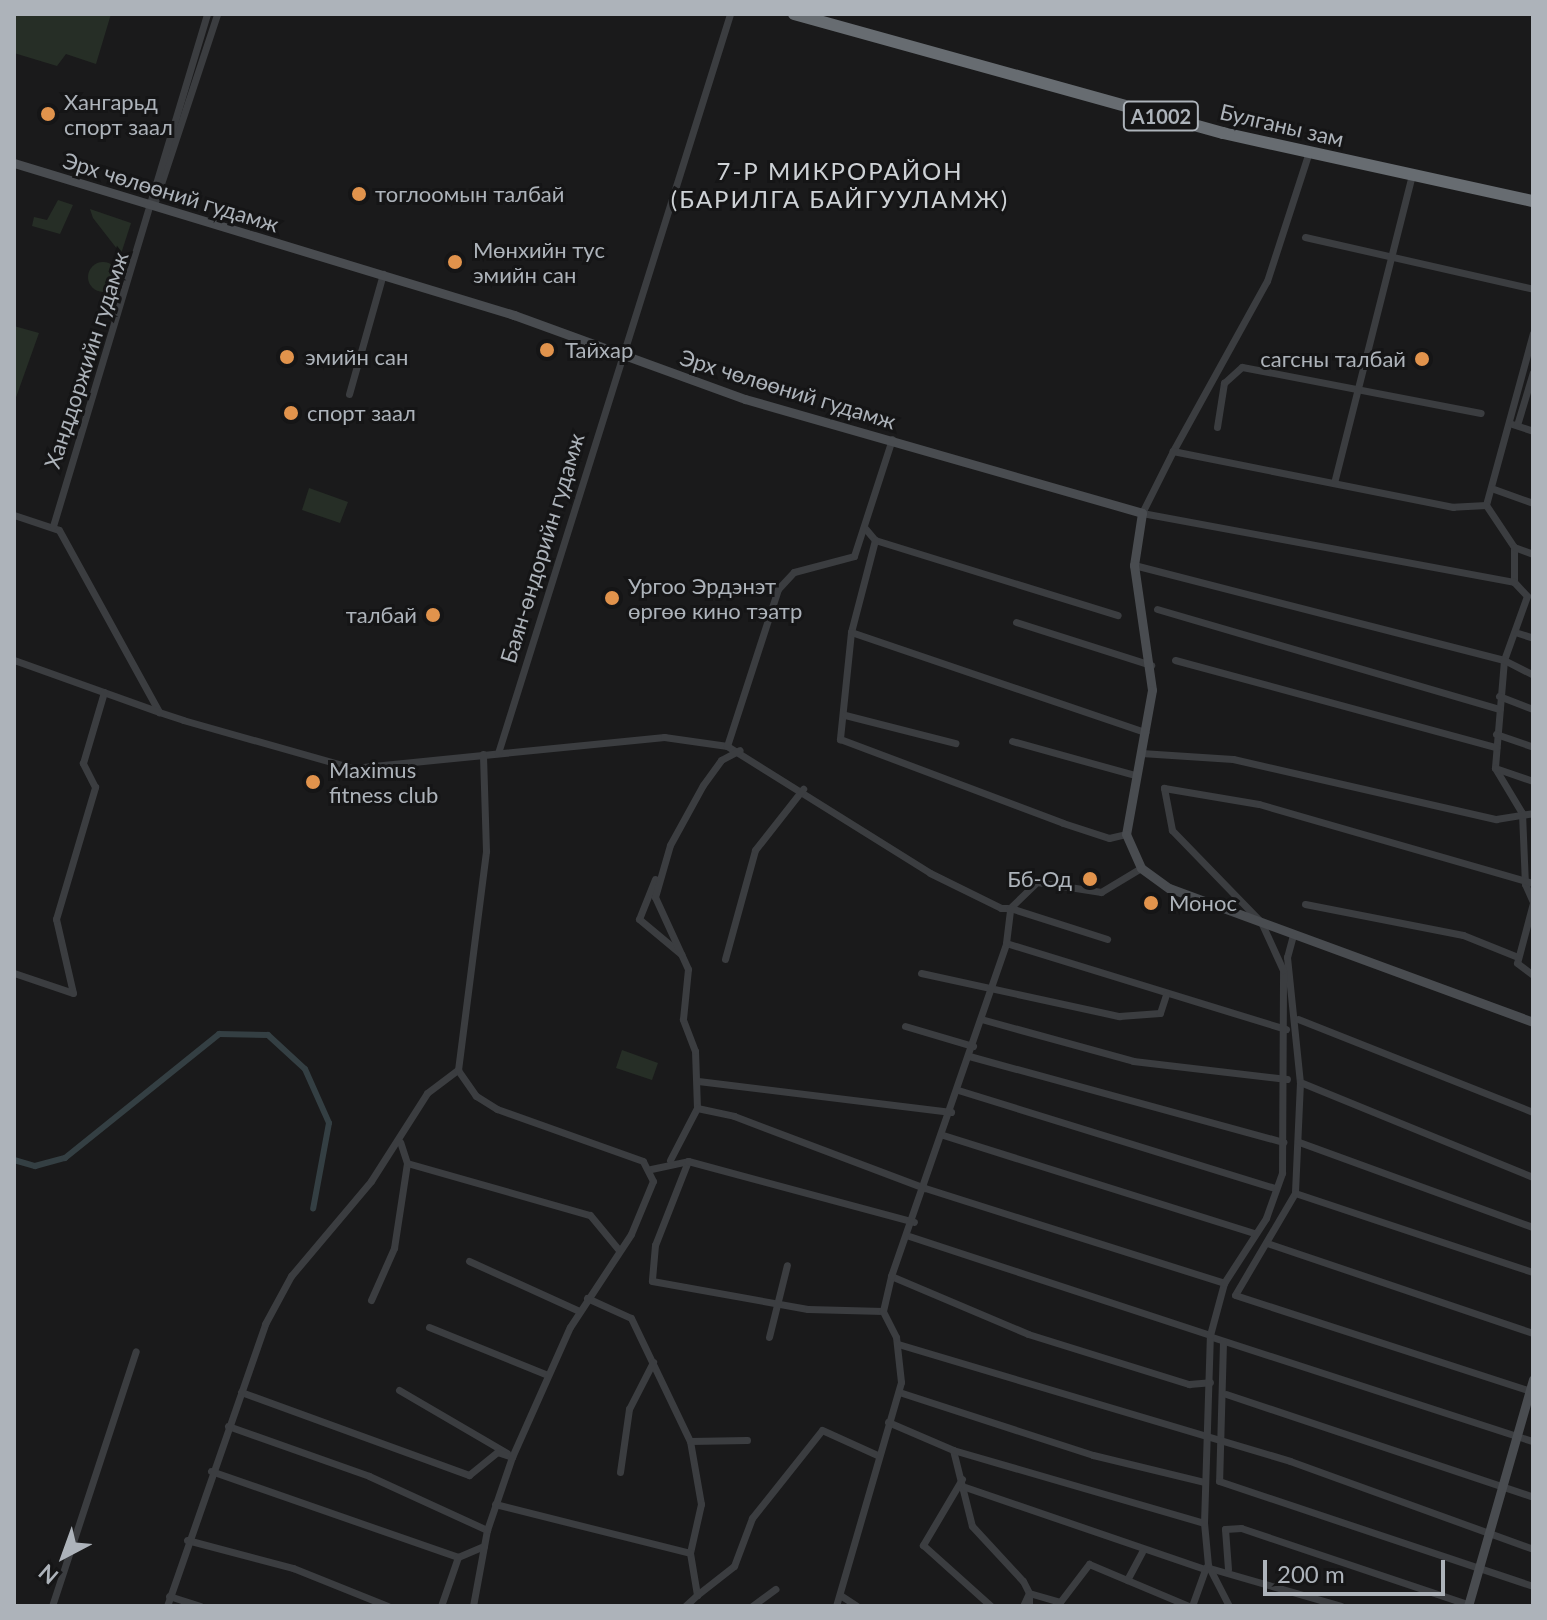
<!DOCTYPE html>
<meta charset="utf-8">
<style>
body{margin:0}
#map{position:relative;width:1547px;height:1620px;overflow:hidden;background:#1a1a1b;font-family:Lato,sans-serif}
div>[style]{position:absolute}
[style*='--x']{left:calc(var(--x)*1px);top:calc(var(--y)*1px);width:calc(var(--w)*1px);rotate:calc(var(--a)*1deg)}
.green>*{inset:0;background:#262e26}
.round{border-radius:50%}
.canal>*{height:6px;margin:-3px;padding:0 3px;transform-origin:3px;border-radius:3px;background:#343f43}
.street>*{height:7px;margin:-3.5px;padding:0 3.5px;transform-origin:3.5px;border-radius:3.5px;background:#3b3d40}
.secondary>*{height:9px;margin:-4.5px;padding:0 4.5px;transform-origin:4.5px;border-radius:4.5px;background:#494c50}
.highway>*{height:12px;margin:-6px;padding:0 6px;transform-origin:6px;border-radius:6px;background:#676c71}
.dots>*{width:22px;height:22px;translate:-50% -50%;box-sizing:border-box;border:4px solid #151516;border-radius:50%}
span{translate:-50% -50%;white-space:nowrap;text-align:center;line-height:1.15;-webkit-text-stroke:6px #151516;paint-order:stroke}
.shield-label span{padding:2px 6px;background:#151516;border:2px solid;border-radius:6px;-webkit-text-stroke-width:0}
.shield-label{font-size:20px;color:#adb3ba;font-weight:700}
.poi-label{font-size:22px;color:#adb3ba}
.left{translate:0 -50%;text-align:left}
.right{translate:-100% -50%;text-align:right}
.street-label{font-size:22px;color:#adb3ba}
.neighbourhood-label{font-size:24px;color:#ced2d6;letter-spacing:2px}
.frame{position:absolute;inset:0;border:16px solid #adb3ba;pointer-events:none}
.north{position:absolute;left:24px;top:1516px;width:80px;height:80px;-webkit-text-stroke:6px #151516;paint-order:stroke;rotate:221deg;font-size:22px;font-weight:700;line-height:32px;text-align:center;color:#adb3ba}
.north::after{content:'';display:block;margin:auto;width:28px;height:36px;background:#adb3ba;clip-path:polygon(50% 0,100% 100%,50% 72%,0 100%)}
.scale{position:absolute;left:1263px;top:1560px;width:182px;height:36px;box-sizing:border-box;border:4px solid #adb3ba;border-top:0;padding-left:10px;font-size:24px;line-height:28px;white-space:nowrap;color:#adb3ba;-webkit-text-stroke:6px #151516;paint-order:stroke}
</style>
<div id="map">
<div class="green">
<div style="clip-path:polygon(14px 14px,111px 14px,96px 64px,66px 54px,57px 66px,14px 53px)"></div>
<div style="clip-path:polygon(58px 200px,73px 205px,60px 234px,32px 226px,34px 217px,47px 220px)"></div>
<div style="clip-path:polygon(90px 209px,131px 223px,121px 254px,93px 218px)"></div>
<div class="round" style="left:88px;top:262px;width:30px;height:30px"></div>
<div style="clip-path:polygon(14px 326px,39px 333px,14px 403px)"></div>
<div style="clip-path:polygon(309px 488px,348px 502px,340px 523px,302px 510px)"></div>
<div style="clip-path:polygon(622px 1050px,658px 1063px,652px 1080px,616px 1068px)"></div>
</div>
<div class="canal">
<div style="--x:14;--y:1160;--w:22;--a:16"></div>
<div style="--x:35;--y:1166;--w:31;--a:-15"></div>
<div style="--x:65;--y:1158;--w:198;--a:-38.8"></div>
<div style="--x:219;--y:1034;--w:49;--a:1.2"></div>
<div style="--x:268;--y:1035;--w:50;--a:42.6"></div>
<div style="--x:305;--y:1069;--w:59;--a:66"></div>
<div style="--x:329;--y:1123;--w:87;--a:100.5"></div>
</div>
<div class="street">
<div style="--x:154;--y:205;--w:201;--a:-71.7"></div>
<div style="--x:1305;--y:237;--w:234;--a:12.8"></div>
<div style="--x:1533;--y:333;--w:178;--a:105.3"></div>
<div style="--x:1486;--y:505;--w:50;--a:56.3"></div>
<div style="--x:1514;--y:547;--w:35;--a:90"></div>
<div style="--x:1514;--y:582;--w:19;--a:47"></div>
<div style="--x:1527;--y:596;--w:68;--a:109.8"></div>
<div style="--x:1504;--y:660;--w:108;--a:94.8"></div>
<div style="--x:1495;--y:768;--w:52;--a:59"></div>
<div style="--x:1522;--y:813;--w:71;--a:87.6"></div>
<div style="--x:1525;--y:884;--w:20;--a:66"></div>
<div style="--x:349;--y:394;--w:125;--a:-74.2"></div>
<div style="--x:1512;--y:424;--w:22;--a:18"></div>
<div style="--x:1517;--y:425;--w:55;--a:-73.2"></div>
<div style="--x:1217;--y:427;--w:45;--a:-81"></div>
<div style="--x:1224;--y:383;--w:24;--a:-42"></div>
<div style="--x:1242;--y:367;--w:243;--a:10.9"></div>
<div style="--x:1173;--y:451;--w:194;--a:-61.1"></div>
<div style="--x:1267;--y:281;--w:136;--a:-72"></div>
<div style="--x:1334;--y:483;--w:318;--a:-75.8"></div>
<div style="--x:1491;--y:488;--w:45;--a:19.7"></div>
<div style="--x:1486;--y:505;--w:33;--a:177"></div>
<div style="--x:1453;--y:507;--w:286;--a:-168.7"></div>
<div style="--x:1173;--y:451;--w:69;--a:116.6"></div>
<div style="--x:1142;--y:513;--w:378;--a:10.5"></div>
<div style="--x:14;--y:515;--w:47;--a:18.4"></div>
<div style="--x:59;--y:530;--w:208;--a:61.2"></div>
<div style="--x:159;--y:712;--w:25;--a:18"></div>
<div style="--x:183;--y:720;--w:177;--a:15.8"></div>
<div style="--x:353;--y:768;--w:313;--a:-5.7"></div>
<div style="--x:664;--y:737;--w:64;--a:8.1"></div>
<div style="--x:727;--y:746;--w:239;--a:32"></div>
<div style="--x:930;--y:873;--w:79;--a:26.2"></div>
<div style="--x:1001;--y:908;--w:9;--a:0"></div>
<div style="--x:1010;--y:908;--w:37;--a:-44"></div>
<div style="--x:1037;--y:882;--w:65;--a:8.9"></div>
<div style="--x:1101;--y:892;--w:47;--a:-31"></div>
<div style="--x:53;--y:526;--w:535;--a:-73.26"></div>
<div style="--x:864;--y:527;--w:17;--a:50"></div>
<div style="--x:875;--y:540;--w:254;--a:17.2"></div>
<div style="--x:875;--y:540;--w:95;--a:104.6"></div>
<div style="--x:851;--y:632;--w:108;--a:95.9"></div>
<div style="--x:840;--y:739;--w:238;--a:20.6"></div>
<div style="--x:1063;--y:823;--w:48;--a:18.1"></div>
<div style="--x:1109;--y:838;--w:17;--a:-13"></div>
<div style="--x:1514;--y:547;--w:20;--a:20"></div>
<div style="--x:1134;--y:565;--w:382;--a:14.4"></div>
<div style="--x:1504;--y:660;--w:33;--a:27"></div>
<div style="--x:1157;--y:609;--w:357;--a:16.3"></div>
<div style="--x:1016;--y:622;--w:142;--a:17.7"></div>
<div style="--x:851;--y:632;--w:311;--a:18.8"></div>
<div style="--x:1518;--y:633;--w:16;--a:18"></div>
<div style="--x:14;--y:660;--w:154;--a:19.7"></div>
<div style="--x:1175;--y:660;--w:333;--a:15.2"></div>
<div style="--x:1499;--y:696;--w:36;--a:21"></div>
<div style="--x:845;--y:715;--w:114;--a:14.3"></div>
<div style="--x:1496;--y:734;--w:39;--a:19"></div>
<div style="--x:1012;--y:741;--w:128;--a:15.5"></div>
<div style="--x:727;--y:746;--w:165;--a:-72"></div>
<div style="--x:778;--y:589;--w:23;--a:-47"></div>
<div style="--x:794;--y:572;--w:62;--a:-14.9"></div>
<div style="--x:854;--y:556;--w:123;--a:-72"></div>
<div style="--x:498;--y:753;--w:775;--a:-72.57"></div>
<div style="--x:1141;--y:753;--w:92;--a:3.7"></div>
<div style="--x:1233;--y:759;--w:270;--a:12.9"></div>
<div style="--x:1496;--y:819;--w:37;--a:-9"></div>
<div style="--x:1495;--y:768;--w:40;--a:18.9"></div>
<div style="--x:655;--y:879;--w:43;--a:111.8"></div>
<div style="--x:639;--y:919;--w:55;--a:39.8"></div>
<div style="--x:1533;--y:903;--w:62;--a:104.9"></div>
<div style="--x:1517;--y:963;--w:20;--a:37"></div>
<div style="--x:1305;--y:904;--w:161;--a:11.1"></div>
<div style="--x:1463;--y:935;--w:59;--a:21.8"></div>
<div style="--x:1293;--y:935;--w:23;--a:105"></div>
<div style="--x:1287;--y:957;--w:126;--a:84.1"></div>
<div style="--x:1300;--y:1082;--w:111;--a:92.6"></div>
<div style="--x:1295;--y:1193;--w:118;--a:120.5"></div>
<div style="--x:1235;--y:1295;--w:311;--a:18"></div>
<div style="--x:1006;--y:943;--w:293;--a:17.1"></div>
<div style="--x:725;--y:959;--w:113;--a:-74.6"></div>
<div style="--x:755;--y:850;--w:78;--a:-51.8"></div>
<div style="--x:14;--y:973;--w:62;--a:18.7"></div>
<div style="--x:73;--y:993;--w:76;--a:-102.9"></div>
<div style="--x:56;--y:919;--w:138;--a:-73.5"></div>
<div style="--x:95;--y:787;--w:27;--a:-117"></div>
<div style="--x:83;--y:763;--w:74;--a:-73.5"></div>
<div style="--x:921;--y:973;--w:203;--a:12.3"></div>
<div style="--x:1119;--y:1016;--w:41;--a:-4.2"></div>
<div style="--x:1160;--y:1013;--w:20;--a:-72"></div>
<div style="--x:981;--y:1019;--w:158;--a:15.4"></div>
<div style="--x:1133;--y:1061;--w:155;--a:6.7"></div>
<div style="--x:1298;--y:1019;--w:253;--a:21.6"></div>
<div style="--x:905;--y:1026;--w:71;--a:16.4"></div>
<div style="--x:969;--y:1056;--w:326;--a:15.3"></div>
<div style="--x:698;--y:1081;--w:255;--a:7"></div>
<div style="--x:1300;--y:1082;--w:252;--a:22.2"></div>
<div style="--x:958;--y:1090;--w:332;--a:17.2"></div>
<div style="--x:697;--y:1108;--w:57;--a:-92"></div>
<div style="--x:695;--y:1051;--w:34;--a:-111"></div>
<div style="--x:683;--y:1019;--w:50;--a:-84.3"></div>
<div style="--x:688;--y:969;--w:79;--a:-114.6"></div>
<div style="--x:655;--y:897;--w:54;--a:-73.9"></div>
<div style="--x:670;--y:845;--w:68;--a:-61.2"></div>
<div style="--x:703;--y:785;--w:31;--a:-54"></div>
<div style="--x:721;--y:760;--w:21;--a:-28"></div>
<div style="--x:943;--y:1135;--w:326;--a:17.5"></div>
<div style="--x:1299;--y:1142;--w:249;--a:20"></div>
<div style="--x:670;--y:1160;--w:59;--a:-62.6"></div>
<div style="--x:697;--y:1108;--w:38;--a:12"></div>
<div style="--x:734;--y:1116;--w:204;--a:20.7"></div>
<div style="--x:925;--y:1188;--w:314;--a:17.6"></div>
<div style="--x:688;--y:1161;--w:90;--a:111.4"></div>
<div style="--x:655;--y:1245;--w:36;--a:95"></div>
<div style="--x:652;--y:1281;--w:158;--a:10.2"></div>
<div style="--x:808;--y:1309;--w:75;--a:1.5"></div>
<div style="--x:407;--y:1163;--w:190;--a:15.9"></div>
<div style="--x:590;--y:1215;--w:45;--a:50.4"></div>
<div style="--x:651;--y:1169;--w:38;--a:-12"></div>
<div style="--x:688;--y:1161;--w:234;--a:15.1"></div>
<div style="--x:1295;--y:1193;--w:251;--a:18.4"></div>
<div style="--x:909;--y:1236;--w:317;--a:18.2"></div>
<div style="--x:1267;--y:1243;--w:281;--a:18.7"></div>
<div style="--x:469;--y:1261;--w:121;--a:24.4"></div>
<div style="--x:891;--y:1276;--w:149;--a:22.9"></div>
<div style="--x:1028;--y:1334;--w:169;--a:17.3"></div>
<div style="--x:1189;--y:1384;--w:21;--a:-5"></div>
<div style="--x:587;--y:1298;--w:48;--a:24.4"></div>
<div style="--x:631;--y:1318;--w:136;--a:64.4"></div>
<div style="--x:690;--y:1441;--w:64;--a:80.1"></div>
<div style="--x:701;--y:1504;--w:50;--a:102.7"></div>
<div style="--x:690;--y:1553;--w:43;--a:80.5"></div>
<div style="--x:697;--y:1595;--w:16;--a:137"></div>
<div style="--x:371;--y:1300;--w:57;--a:-66.1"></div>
<div style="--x:394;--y:1248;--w:86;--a:-81.3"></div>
<div style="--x:407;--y:1163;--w:22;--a:-108"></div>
<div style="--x:429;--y:1327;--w:128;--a:22"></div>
<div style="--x:769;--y:1337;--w:74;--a:-76"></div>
<div style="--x:1212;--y:1337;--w:337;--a:18"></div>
<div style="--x:1223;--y:1342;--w:139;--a:91.6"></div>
<div style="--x:1219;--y:1481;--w:331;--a:18.5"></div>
<div style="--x:898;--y:1344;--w:409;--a:16.6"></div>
<div style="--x:1290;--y:1461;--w:258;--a:19.9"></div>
<div style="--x:399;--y:1390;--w:125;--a:30.3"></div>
<div style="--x:241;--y:1392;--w:243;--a:20"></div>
<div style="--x:469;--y:1475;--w:36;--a:-39"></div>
<div style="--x:497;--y:1452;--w:16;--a:18"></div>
<div style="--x:899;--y:1392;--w:204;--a:18"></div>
<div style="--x:1093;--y:1455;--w:115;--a:13.6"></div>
<div style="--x:1226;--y:1394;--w:324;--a:18.5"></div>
<div style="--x:888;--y:1422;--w:71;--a:23.3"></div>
<div style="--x:953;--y:1450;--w:78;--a:76"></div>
<div style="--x:972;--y:1526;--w:75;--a:47.2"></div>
<div style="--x:1023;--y:1581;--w:13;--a:63"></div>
<div style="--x:1029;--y:1593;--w:14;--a:115"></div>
<div style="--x:228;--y:1426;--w:150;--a:19.5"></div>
<div style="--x:369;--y:1476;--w:130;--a:24.6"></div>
<div style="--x:690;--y:1441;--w:57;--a:-1"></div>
<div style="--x:953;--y:1450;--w:261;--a:16.2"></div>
<div style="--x:211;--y:1471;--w:262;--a:19.2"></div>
<div style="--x:458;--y:1557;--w:28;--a:-23"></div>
<div style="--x:620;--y:1472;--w:64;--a:-81.9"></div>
<div style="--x:629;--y:1409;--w:53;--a:-62.9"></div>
<div style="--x:962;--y:1479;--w:77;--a:120.6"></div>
<div style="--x:923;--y:1545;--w:91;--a:41.9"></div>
<div style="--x:965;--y:1487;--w:254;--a:18.9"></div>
<div style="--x:495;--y:1504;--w:201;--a:14.1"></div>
<div style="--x:187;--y:1540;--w:110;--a:14.8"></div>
<div style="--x:293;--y:1568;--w:102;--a:21.8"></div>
<div style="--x:1213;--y:1569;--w:133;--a:16.1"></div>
<div style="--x:1228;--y:1569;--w:40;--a:-94.3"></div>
<div style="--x:1225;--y:1529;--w:16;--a:-4"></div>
<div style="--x:1241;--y:1528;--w:242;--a:18.6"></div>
<div style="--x:1127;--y:1580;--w:32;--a:-62"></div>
<div style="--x:697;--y:1595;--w:47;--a:-38.1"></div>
<div style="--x:734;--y:1566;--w:51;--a:-69.4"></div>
<div style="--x:752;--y:1518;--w:112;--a:-51.5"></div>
<div style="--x:822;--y:1430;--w:60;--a:24.4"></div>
<div style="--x:840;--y:1595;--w:20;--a:33"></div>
<div style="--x:169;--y:1596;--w:33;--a:18"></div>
<div style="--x:52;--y:1606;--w:268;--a:-71.8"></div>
<div style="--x:167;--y:1606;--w:299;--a:-70.8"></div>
<div style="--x:265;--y:1324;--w:55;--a:-61.6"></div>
<div style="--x:291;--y:1276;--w:124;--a:-49.9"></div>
<div style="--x:371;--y:1181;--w:104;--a:-57.5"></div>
<div style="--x:427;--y:1093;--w:39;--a:-37"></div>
<div style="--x:441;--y:1606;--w:52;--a:-70.9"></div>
<div style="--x:473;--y:1606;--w:77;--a:-79.6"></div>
<div style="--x:487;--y:1530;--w:77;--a:-71.1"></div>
<div style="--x:512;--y:1457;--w:142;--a:-66"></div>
<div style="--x:570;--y:1327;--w:111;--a:-56.7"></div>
<div style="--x:631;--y:1234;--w:57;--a:-67.5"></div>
<div style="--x:653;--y:1181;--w:22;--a:-117"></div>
<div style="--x:643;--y:1161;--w:155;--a:-160.4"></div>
<div style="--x:497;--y:1109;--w:25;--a:-148"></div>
<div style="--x:476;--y:1096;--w:32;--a:-125"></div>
<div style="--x:458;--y:1070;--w:221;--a:-82.7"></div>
<div style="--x:486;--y:851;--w:97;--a:-91.8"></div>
<div style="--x:752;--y:1606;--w:29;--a:-36"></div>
<div style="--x:836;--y:1606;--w:233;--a:-73.8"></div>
<div style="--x:901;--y:1382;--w:45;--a:-96.3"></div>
<div style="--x:896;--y:1337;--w:29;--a:-117"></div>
<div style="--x:883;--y:1311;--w:36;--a:-77"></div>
<div style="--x:891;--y:1276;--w:352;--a:-70.9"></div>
<div style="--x:1006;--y:943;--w:35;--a:-83"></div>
<div style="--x:1010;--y:908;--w:102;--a:17.7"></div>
<div style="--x:1029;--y:1606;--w:13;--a:-90"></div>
<div style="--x:1029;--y:1593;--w:32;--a:16"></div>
<div style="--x:1060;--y:1602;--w:48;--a:-52.7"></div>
<div style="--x:1089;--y:1564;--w:108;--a:22.8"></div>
<div style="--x:1192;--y:1606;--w:41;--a:-70.3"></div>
<div style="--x:1229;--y:1606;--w:46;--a:-117.1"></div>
<div style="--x:1208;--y:1565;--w:42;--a:-95.4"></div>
<div style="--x:1204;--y:1523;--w:188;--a:-88.2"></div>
<div style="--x:1210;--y:1335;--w:54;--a:-74.9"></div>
<div style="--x:1224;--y:1283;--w:77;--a:-57.1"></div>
<div style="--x:1266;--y:1218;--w:48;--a:-70.4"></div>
<div style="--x:1282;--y:1173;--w:203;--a:-89.7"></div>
<div style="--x:1283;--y:970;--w:53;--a:-114.6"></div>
<div style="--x:1261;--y:922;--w:128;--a:-134.1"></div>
<div style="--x:1172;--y:830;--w:43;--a:-100.8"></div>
<div style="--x:1164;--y:788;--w:96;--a:9.6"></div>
<div style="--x:1259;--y:804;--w:285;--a:16.1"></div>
</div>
<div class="secondary">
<div style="--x:14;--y:163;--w:523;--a:16.91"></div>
<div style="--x:514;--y:315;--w:246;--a:20"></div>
<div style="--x:745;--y:399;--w:413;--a:16"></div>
<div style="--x:1142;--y:513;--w:53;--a:98.7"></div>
<div style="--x:1134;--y:565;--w:126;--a:81.8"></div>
<div style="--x:1152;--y:690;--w:146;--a:100.2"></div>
<div style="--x:1126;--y:834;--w:37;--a:66"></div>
<div style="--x:1141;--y:868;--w:34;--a:36"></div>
<div style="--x:1169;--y:888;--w:388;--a:20.2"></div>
<div style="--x:1468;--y:1606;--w:236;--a:-74"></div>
</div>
<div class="highway">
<div style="--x:794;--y:14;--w:445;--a:15.5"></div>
<div style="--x:1223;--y:133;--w:317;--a:12.4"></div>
</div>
<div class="dots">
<div style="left:48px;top:114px;background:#e1934c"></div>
<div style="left:359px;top:194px;background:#e1934c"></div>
<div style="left:455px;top:262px;background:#e1934c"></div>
<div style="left:547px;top:350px;background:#e1934c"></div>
<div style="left:287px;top:357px;background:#e1934c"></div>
<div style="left:1422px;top:359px;background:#e1934c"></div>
<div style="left:291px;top:413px;background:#e1934c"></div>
<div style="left:612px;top:598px;background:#e1934c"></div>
<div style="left:433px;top:615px;background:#e1934c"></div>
<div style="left:313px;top:782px;background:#e1934c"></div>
<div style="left:1090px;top:879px;background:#e1934c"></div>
<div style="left:1151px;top:903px;background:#e1934c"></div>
</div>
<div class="shield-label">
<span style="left:1161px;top:116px">A1002</span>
</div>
<div class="poi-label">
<span class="left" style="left:64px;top:114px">Хангарьд<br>спорт заал</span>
<span class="left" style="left:375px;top:194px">тоглоомын талбай</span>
<span class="left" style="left:473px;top:262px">Мөнхийн тус<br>эмийн сан</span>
<span class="left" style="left:565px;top:350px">Тайхар</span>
<span class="left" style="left:305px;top:357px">эмийн сан</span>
<span class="right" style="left:1406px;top:359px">сагсны талбай</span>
<span class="left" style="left:307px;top:413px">спорт заал</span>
<span class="left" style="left:628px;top:598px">Ургоо Эрдэнэт<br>өргөө кино тэатр</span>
<span class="right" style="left:417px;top:615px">талбай</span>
<span class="left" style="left:329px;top:782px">Maximus<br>fitness club</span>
<span class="right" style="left:1072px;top:879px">Бб-Од</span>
<span class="left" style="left:1169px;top:903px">Монос</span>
</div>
<div class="street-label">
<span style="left:1282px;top:125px;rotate:13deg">Булганы зам</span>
<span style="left:171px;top:192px;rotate:17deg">Эрх чөлөөний гудамж</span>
<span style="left:86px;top:360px;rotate:-72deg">Ханддоржийн гудамж</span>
<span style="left:788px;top:389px;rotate:17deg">Эрх чөлөөний гудамж</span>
<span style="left:542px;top:548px;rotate:-73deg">Баян-өндорийн гудамж</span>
</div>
<div class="neighbourhood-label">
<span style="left:840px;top:185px">7-Р МИКРОРАЙОН<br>(БАРИЛГА БАЙГУУЛАМЖ)</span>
</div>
<div class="frame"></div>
<div class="north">N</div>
<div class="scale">200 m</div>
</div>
